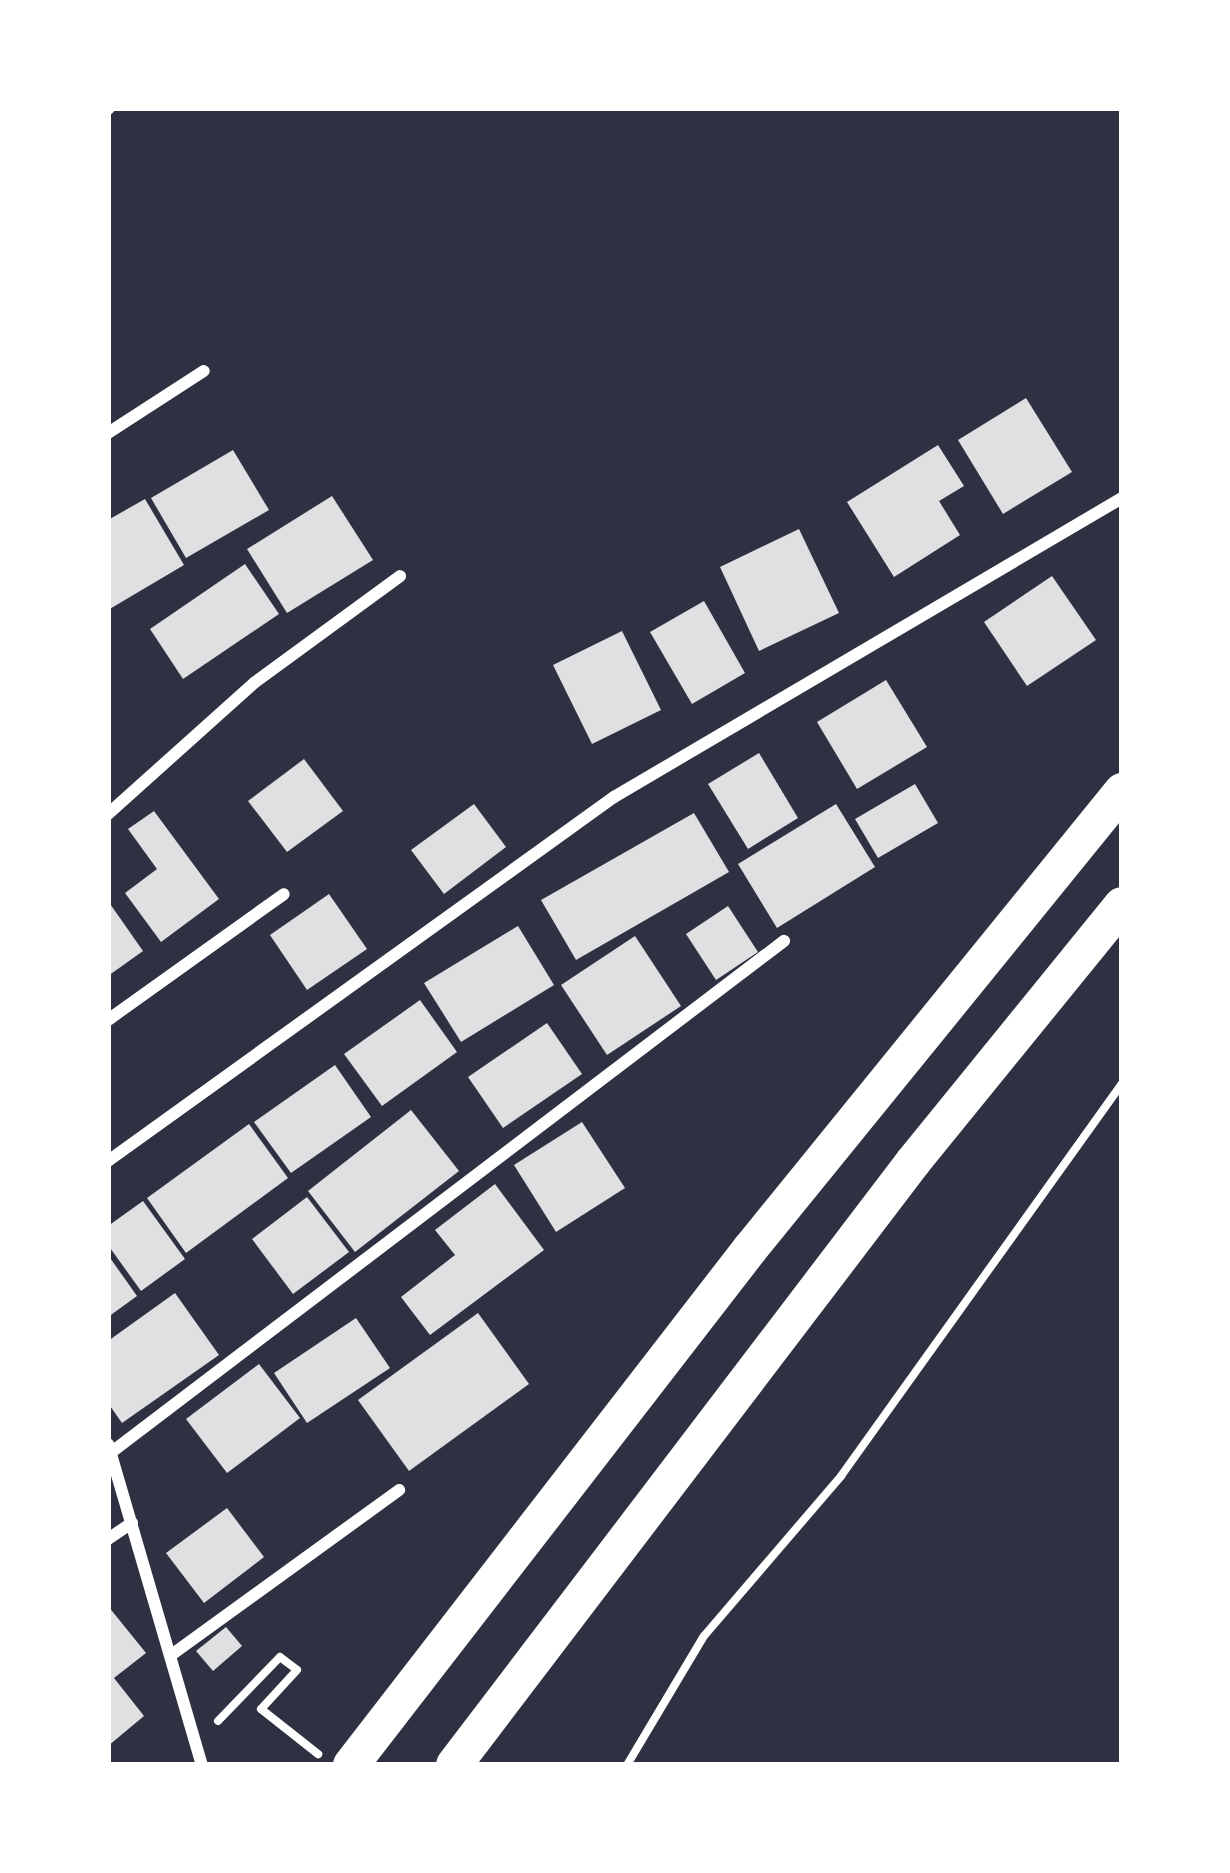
<!DOCTYPE html>
<style>
body{margin:0}
#map{position:relative;width:1230px;height:1873px;overflow:hidden;background:#2d3142;font-family:"Open Sans",sans-serif}
div>[style]{position:absolute}
[style*='--x']{left:calc(var(--x)*1px);top:calc(var(--y)*1px);width:calc(var(--w)*1px);rotate:calc(var(--a)*1deg)}
.building>*{inset:0;background:#e0e0e3}
.path>*{height:8px;margin:-4px;padding:0 4px;transform-origin:4px;border-radius:4px;background:#fff}
.minor>*{height:12px;margin:-6px;padding:0 6px;transform-origin:6px;border-radius:6px;background:#fff}
.motorway>*{height:36px;margin:-18px;padding:0 18px;transform-origin:18px;border-radius:18px;background:#fff}
span{translate:-50% -50%;white-space:nowrap;text-align:center;line-height:1.15;-webkit-text-stroke:10px #fff;paint-order:stroke}
.frame{position:absolute;inset:0;border:111px solid #fff;pointer-events:none}
</style>
<div id="map">
<div class="building">
<div style="clip-path:polygon(1026px 398px,1072px 472px,1003px 514px,958px 440px)"></div>
<div style="clip-path:polygon(938px 445px,964px 486px,939px 501px,960px 535px,894px 577px,847px 502px)"></div>
<div style="clip-path:polygon(233px 450px,269px 510px,186px 558px,151px 498px)"></div>
<div style="clip-path:polygon(332px 496px,373px 560px,287px 613px,247px 549px)"></div>
<div style="clip-path:polygon(145px 499px,184px 565px,108px 610px,108px 520px)"></div>
<div style="clip-path:polygon(799px 529px,839px 613px,759px 651px,720px 567px)"></div>
<div style="clip-path:polygon(245px 564px,279px 614px,183px 679px,150px 629px)"></div>
<div style="clip-path:polygon(1052px 576px,1096px 640px,1027px 686px,984px 622px)"></div>
<div style="clip-path:polygon(704px 601px,745px 673px,692px 704px,650px 632px)"></div>
<div style="clip-path:polygon(622px 631px,661px 710px,592px 744px,553px 665px)"></div>
<div style="clip-path:polygon(886px 680px,927px 747px,857px 789px,817px 722px)"></div>
<div style="clip-path:polygon(759px 753px,798px 818px,748px 849px,708px 784px)"></div>
<div style="clip-path:polygon(304px 759px,343px 811px,287px 852px,248px 801px)"></div>
<div style="clip-path:polygon(915px 784px,938px 823px,878px 858px,855px 819px)"></div>
<div style="clip-path:polygon(474px 804px,506px 847px,444px 894px,411px 850px)"></div>
<div style="clip-path:polygon(836px 804px,875px 867px,777px 928px,738px 864px)"></div>
<div style="clip-path:polygon(154px 811px,219px 899px,161px 942px,125px 893px,157px 869px,128px 829px)"></div>
<div style="clip-path:polygon(694px 813px,729px 872px,576px 960px,541px 900px)"></div>
<div style="clip-path:polygon(329px 894px,367px 949px,307px 990px,270px 935px)"></div>
<div style="clip-path:polygon(108px 901px,143px 951px,108px 976px)"></div>
<div style="clip-path:polygon(728px 906px,758px 952px,716px 980px,686px 934px)"></div>
<div style="clip-path:polygon(518px 926px,554px 985px,461px 1042px,424px 983px)"></div>
<div style="clip-path:polygon(635px 936px,681px 1006px,607px 1055px,561px 985px)"></div>
<div style="clip-path:polygon(420px 1000px,457px 1052px,382px 1106px,344px 1054px)"></div>
<div style="clip-path:polygon(547px 1023px,582px 1074px,503px 1128px,468px 1077px)"></div>
<div style="clip-path:polygon(335px 1065px,371px 1117px,291px 1173px,254px 1122px)"></div>
<div style="clip-path:polygon(411px 1110px,459px 1171px,355px 1252px,308px 1191px)"></div>
<div style="clip-path:polygon(582px 1122px,625px 1188px,556px 1232px,514px 1165px)"></div>
<div style="clip-path:polygon(249px 1124px,288px 1178px,186px 1253px,147px 1198px)"></div>
<div style="clip-path:polygon(495px 1184px,544px 1250px,430px 1335px,401px 1297px,455px 1255px,435px 1230px)"></div>
<div style="clip-path:polygon(307px 1197px,349px 1252px,293px 1294px,252px 1239px)"></div>
<div style="clip-path:polygon(143px 1201px,185px 1259px,141px 1291px,108px 1245px,108px 1226px)"></div>
<div style="clip-path:polygon(108px 1255px,137px 1296px,108px 1317px)"></div>
<div style="clip-path:polygon(175px 1293px,219px 1355px,122px 1423px,108px 1403px,108px 1341px)"></div>
<div style="clip-path:polygon(478px 1313px,529px 1384px,409px 1471px,358px 1400px)"></div>
<div style="clip-path:polygon(356px 1318px,390px 1368px,307px 1423px,274px 1373px)"></div>
<div style="clip-path:polygon(259px 1364px,300px 1418px,227px 1473px,186px 1419px)"></div>
<div style="clip-path:polygon(227px 1508px,264px 1557px,204px 1603px,166px 1553px)"></div>
<div style="clip-path:polygon(108px 1606px,146px 1653px,114px 1678px,144px 1716px,108px 1746px)"></div>
<div style="clip-path:polygon(226px 1627px,242px 1646px,213px 1671px,196px 1651px)"></div>
</div>
<div class="path">
<div style="--x:218;--y:1721;--w:89;--a:-45.9"></div>
<div style="--x:280;--y:1657;--w:21;--a:37"></div>
<div style="--x:297;--y:1670;--w:53;--a:132.7"></div>
<div style="--x:261;--y:1709;--w:73;--a:38.3"></div>
<div style="--x:627;--y:1765;--w:150;--a:-59.2"></div>
<div style="--x:704;--y:1636;--w:211;--a:-49.4"></div>
<div style="--x:841;--y:1476;--w:482;--a:-54.4"></div>
</div>
<div class="minor">
<div style="--x:108;--y:109;--w:1;--a:-45"></div>
<div style="--x:108;--y:433;--w:114;--a:-32.9"></div>
<div style="--x:108;--y:814;--w:196;--a:-41.9"></div>
<div style="--x:254;--y:683;--w:181;--a:-36.2"></div>
<div style="--x:108;--y:1020;--w:216;--a:-35.6"></div>
<div style="--x:108;--y:1161;--w:623;--a:-35.73"></div>
<div style="--x:614;--y:797;--w:589;--a:-30.48"></div>
<div style="--x:108;--y:1444;--w:334;--a:73.7"></div>
<div style="--x:113;--y:1451;--w:843;--a:-37.24"></div>
<div style="--x:108;--y:1539;--w:29;--a:-34"></div>
<div style="--x:174;--y:1653;--w:278;--a:-35.9"></div>
</div>
<div class="motorway">
<div style="--x:351;--y:1765;--w:652;--a:-52.29"></div>
<div style="--x:750;--y:1249;--w:590;--a:-50.92"></div>
<div style="--x:454;--y:1765;--w:758;--a:-52.72"></div>
<div style="--x:913;--y:1162;--w:331;--a:-50.9"></div>
</div>
<div class="frame"></div>
</div>
